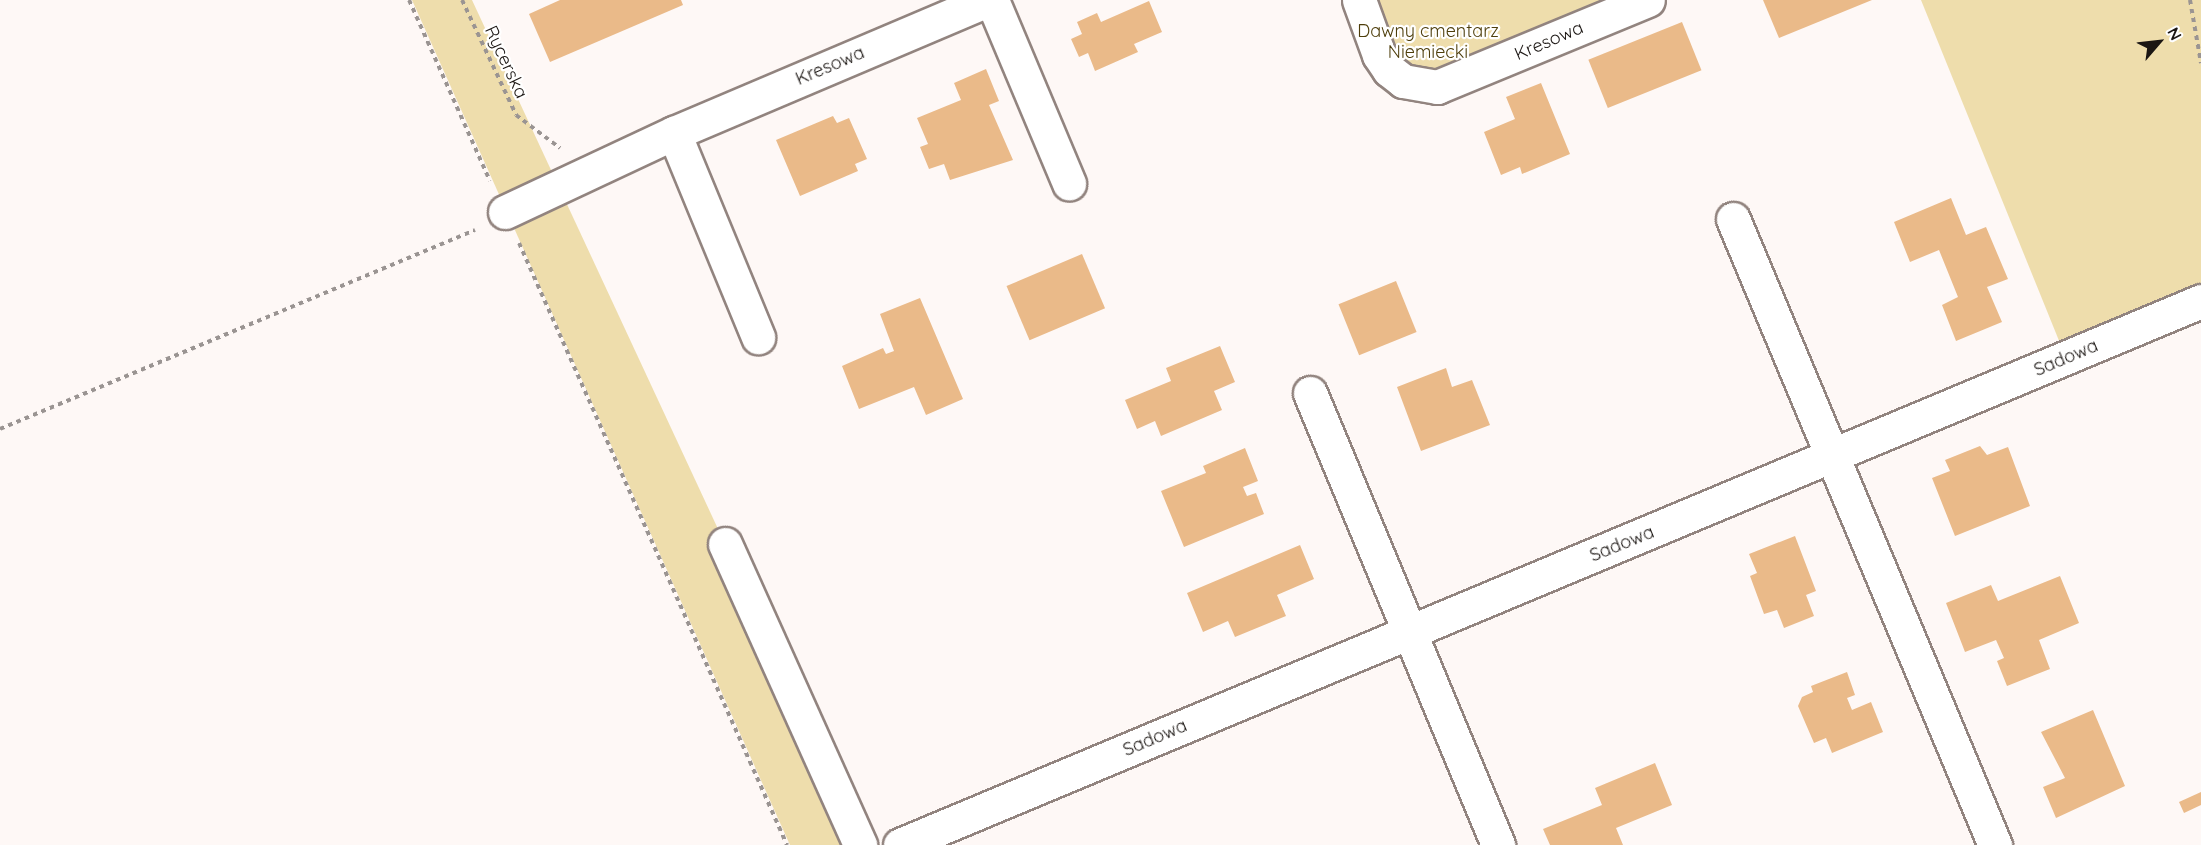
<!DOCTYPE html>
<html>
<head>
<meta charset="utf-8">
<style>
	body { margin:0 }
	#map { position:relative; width:2201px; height:845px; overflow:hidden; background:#fef8f6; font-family:Quicksand,sans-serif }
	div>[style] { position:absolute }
	.green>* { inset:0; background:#eeddac }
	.building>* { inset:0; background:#eaba89; transform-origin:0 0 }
	.path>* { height:4px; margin-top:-2px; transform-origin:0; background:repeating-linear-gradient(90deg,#9a9492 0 4.5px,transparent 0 9px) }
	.roads { filter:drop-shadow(2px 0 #92847f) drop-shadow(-2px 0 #92847f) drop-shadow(0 2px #92847f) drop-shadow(0 -2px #92847f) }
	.minor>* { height:33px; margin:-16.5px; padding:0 16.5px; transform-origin:16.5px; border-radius:16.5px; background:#fff }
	span { translate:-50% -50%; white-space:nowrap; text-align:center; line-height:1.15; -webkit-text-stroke:4.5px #fff; paint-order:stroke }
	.park-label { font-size:18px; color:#4e3e0b }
	.street-label { font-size:18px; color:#1b1613 }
	.north { position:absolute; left:2129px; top:12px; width:60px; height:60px; -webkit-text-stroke:4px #fff; paint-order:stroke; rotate:62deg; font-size:16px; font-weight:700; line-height:24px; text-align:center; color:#1b1613 }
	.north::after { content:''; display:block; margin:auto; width:21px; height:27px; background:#1b1613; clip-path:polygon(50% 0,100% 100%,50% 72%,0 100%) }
</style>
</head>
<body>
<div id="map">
	<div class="green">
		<i style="clip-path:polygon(412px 0,472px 0,725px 544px,860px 845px,790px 845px)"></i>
		<i style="clip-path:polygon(1359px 0,1648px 0,1420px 86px)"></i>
		<i style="clip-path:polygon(1921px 0,2201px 0,2201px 301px,2066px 358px)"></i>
	</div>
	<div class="building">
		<i style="clip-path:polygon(560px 0,681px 0,683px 5px,550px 62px,529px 14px)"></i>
		<i style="clip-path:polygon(1763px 0,1872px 0,1779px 38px)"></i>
		<i style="clip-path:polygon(1149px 1px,1162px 32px,1134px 44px,1138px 52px,1095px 71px,1088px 53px,1079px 57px,1071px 39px,1082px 34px,1077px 22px,1097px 13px,1101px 22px)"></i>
		<i style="left:1682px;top:22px;width:52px;height:101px;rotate:68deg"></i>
		<i style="clip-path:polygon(986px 69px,999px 101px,989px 105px,1013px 160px,950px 180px,944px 164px,929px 169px,920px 147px,928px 144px,917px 118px,961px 100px,954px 83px)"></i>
		<i style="clip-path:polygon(1541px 83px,1570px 154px,1522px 174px,1520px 167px,1501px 175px,1484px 132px,1515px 119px,1506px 97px)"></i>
		<i style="clip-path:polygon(833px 116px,837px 123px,849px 118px,867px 159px,855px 164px,858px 171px,800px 196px,776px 140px)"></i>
		<i style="clip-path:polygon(1951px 198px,1966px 235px,1986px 227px,2008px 279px,1987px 287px,2002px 322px,1956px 341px,1942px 305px,1958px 297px,1939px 250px,1910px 262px,1894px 222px)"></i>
		<i style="left:1082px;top:254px;width:59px;height:82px;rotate:67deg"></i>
		<i style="left:1396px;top:281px;width:55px;height:62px;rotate:68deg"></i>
		<i style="clip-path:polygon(920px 298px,963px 399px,926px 415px,914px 387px,859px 409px,842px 366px,883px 348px,886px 354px,894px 351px,880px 314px)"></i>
		<i style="clip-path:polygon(1220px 346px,1235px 382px,1214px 391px,1222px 410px,1161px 436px,1155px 421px,1137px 429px,1125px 400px,1171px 381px,1166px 368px)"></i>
		<i style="clip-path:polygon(1446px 368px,1452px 387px,1472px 380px,1490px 425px,1421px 451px,1397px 387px)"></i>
		<i style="clip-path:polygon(1980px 446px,1987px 455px,2008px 447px,2030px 506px,1955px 536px,1932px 478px,1950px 471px,1945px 460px)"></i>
		<i style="clip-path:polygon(1245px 448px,1258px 481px,1243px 487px,1247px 496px,1256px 493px,1264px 514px,1184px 547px,1161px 491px,1206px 473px,1203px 466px)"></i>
		<i style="clip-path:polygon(1795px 536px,1816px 591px,1806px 595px,1814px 616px,1784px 628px,1777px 610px,1764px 614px,1750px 576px,1757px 573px,1749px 554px)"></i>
		<i style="clip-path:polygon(1300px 545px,1314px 579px,1277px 595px,1286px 616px,1235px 637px,1228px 621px,1203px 632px,1187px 593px)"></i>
		<i style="clip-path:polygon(2060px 576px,2079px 623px,2039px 640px,2050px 669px,2007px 686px,1997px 661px,2004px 658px,1996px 640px,1965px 652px,1946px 603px,1991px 585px,1998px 601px)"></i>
		<i style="clip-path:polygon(1847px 672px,1855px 695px,1847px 698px,1852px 710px,1871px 702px,1883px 732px,1832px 753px,1826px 738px,1814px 743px,1798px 706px,1802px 697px,1813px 692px,1811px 686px)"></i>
		<i style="clip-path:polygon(2093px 710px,2125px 786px,2056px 818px,2043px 787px,2065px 778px,2041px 732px)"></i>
		<i style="clip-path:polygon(1655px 763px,1672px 805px,1616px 828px,1623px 845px,1550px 845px,1543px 829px,1602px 805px,1595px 788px)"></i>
		<i style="clip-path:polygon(2201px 792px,2201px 805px,2184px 813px,2179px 802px)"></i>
	</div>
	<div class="path">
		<i style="left:409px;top:0;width:198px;rotate:65.9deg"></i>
		<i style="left:462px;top:0;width:127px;rotate:64.8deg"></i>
		<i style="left:516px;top:115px;width:55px;rotate:36.9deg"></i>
		<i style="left:2190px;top:0;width:64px;rotate:80.1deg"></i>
		<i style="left:519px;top:243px;width:659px;rotate:66deg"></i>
		<i style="left:0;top:429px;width:515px;rotate:-22.73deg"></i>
	</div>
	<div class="roads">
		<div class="minor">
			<i style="left:992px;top:0;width:199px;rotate:67.2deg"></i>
			<i style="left:1359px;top:0;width:59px;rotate:70deg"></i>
			<i style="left:1379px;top:55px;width:18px;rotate:56deg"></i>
			<i style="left:1389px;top:70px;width:18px;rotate:38deg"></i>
			<i style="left:1403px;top:81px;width:35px;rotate:10deg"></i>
			<i style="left:1437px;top:87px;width:228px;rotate:-22.4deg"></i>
			<i style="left:674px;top:133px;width:221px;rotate:67.6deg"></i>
			<i style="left:505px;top:212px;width:187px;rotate:-25.1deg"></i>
			<i style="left:674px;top:133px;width:340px;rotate:-23deg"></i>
			<i style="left:1733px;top:219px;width:679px;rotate:67.29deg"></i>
			<i style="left:1310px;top:393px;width:490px;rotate:67.4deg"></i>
			<i style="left:725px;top:544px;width:330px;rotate:65.8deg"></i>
			<i style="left:900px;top:845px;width:1410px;rotate:-22.69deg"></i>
		</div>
	</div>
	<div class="park-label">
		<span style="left:1428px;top:42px">Dawny cmentarz<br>Niemiecki</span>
	</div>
	<div class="street-label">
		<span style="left:1549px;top:41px;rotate:-23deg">Kresowa</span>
		<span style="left:506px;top:62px;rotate:65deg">Rycerska</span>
		<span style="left:830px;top:66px;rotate:-23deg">Kresowa</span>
		<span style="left:2066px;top:358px;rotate:-23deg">Sadowa</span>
		<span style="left:1622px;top:544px;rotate:-22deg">Sadowa</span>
		<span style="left:1155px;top:738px;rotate:-23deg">Sadowa</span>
	</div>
	<div class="north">N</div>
</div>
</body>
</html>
